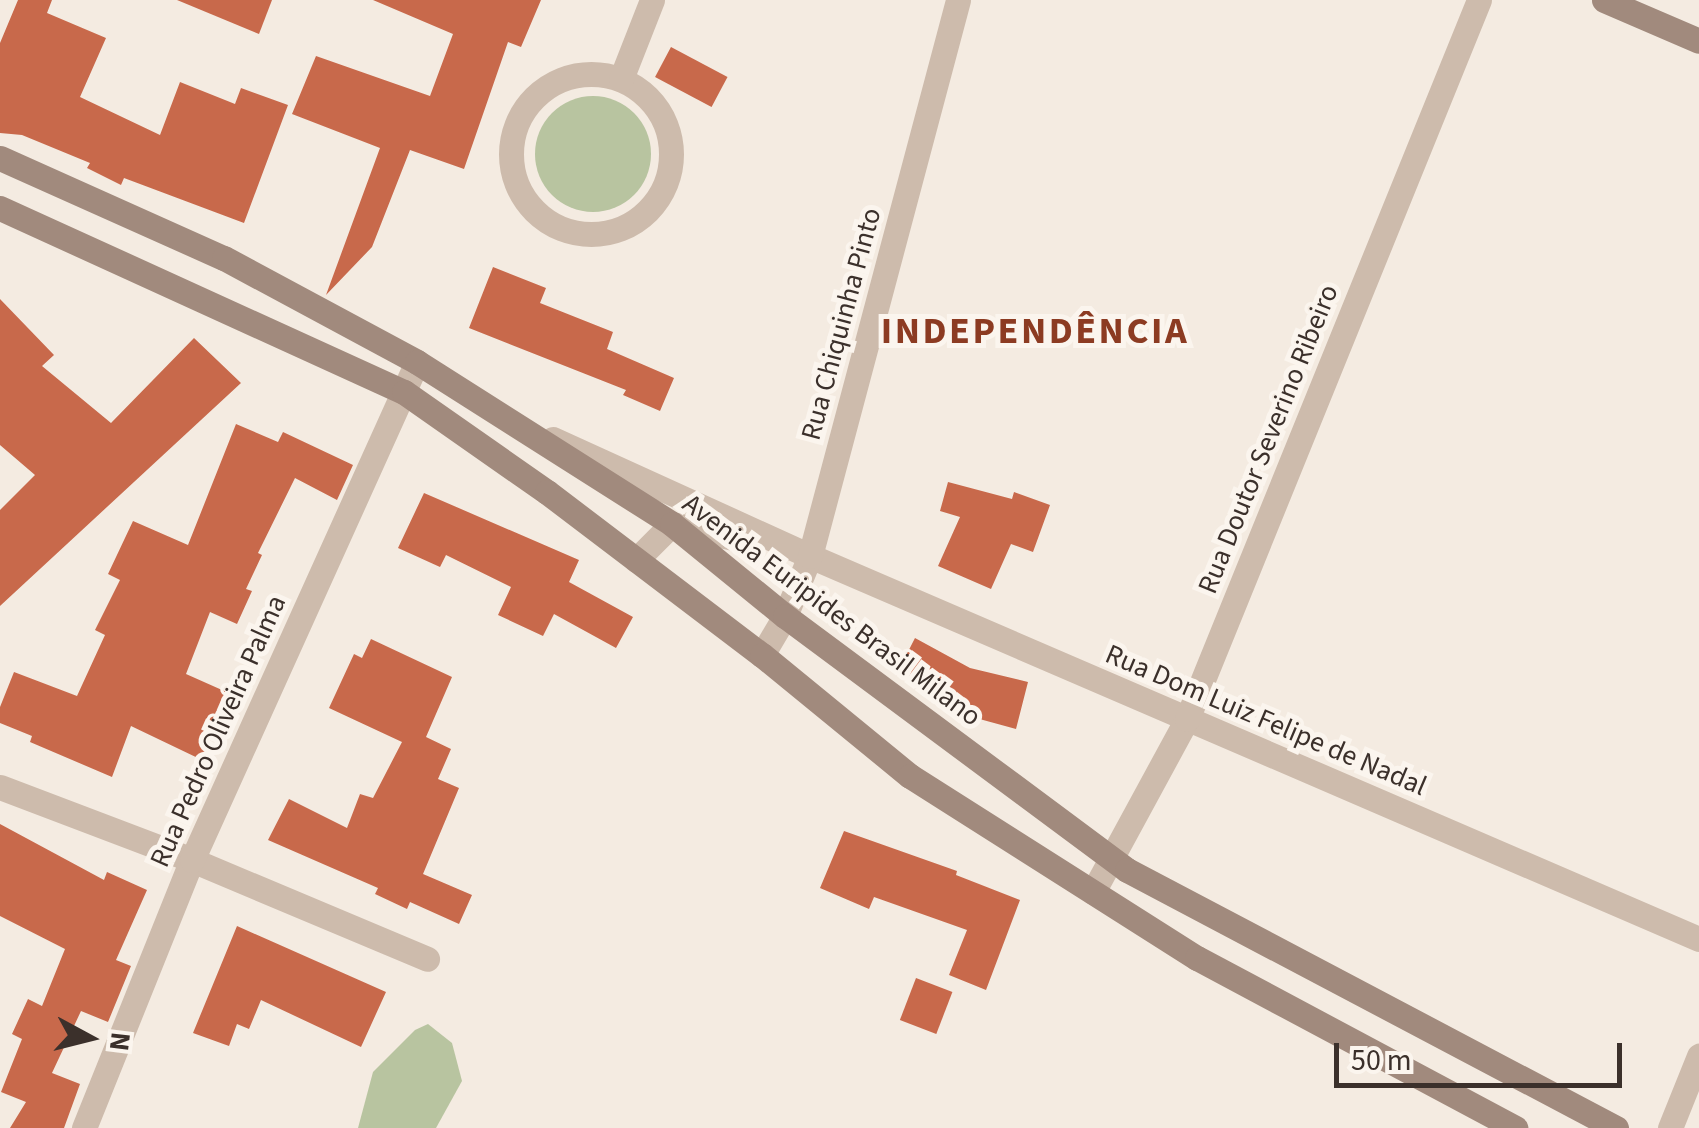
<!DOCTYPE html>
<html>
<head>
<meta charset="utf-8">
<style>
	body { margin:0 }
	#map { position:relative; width:1699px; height:1128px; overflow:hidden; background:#f4ebe1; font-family:"Source Sans 3",sans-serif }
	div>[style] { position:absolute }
	.green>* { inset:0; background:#b8c4a0 }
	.round { border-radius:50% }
	.building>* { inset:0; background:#c8694b; transform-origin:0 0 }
	.street>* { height:25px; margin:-12.5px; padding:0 12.5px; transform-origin:12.5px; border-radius:12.5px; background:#cdbbac }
	.street>.ring { margin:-12.5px; padding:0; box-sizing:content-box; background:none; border:25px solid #cdbbac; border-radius:50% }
	.secondary>* { height:25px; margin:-12.5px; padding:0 12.5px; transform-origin:12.5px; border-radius:12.5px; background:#a18a7d }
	span { translate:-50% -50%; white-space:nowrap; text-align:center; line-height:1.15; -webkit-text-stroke:10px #fbf5ee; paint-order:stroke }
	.street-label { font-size:28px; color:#3b302b }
	.district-label { font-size:38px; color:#8c3b22; font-weight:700; letter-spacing:2.5px }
	.north { position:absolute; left:40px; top:988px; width:100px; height:100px; -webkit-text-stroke:8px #fbf5ee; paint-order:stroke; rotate:97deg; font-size:28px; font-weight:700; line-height:40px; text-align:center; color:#3b302b }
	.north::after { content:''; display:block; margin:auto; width:35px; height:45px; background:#3b302b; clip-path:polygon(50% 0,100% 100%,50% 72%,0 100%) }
	.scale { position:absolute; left:1334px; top:1043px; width:288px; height:45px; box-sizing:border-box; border:5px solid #3b302b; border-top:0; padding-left:12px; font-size:30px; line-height:35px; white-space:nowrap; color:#3b302b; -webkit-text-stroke:8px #fbf5ee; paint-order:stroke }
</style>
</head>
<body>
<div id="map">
	<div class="green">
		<i class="round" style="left:535px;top:96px;width:116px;height:116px"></i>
		<i style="clip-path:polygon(428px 1024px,452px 1043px,462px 1081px,436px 1128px,358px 1128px,373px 1072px,415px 1030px)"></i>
	</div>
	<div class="building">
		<i style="clip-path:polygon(18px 0,52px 0,47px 13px,106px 38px,80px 97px,160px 135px,180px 82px,235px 104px,241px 88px,288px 105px,244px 223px,124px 178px,121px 185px,87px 168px,90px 163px,22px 135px,0 133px,0 43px)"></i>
		<i style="clip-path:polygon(177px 0,272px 0,259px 34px)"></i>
		<i style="clip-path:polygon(373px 0,541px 0,521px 47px,508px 42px,464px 169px,410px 150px,372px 247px,326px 295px,380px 148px,292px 114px,316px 56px,430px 96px,453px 34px)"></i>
		<i style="left:671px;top:47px;width:64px;height:34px;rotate:28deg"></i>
		<i style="clip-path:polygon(493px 267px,546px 288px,540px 303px,613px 332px,607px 349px,674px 378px,660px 411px,623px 395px,626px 390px,469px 328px)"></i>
		<i style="clip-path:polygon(0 299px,54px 355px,42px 366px,111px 423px,194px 338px,241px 383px,0 606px,0 510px,35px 475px,0 445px)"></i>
		<i style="clip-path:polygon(236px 424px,278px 442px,283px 432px,353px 465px,337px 500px,295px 478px,258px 553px,262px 555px,246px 589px,252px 591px,237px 624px,210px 612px,186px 674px,231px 694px,202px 760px,131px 726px,112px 777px,30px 742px,32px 736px,0 723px,0 707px,14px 672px,77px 696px,105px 635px,95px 630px,120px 580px,108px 574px,133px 521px,188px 545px)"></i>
		<i style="clip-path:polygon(948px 482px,1012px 499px,1014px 492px,1050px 505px,1033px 552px,1011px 544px,991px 589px,938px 566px,960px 517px,940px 511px)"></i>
		<i style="clip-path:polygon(424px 493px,579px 560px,569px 582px,633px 617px,616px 648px,554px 614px,543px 636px,498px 615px,511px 587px,446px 555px,440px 567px,398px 548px)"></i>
		<i style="clip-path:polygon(915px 638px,970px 668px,1028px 682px,1016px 729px,943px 709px,947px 702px,896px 675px)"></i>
		<i style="clip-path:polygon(371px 639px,452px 677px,426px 737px,451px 749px,438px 779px,459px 788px,423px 874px,472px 895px,459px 924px,410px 902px,407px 909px,375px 894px,378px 888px,268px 840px,289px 799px,347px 828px,360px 794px,373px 798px,402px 742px,329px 708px,354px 654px,362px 658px)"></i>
		<i style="clip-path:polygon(0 824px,104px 880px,107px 872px,147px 890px,116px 960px,131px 966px,108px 1022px,81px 1011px,52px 1073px,80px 1084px,64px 1128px,10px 1128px,26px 1102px,1px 1092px,22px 1039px,12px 1034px,28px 999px,42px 1006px,65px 949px,0 916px)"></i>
		<i style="clip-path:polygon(844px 831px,957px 871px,956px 875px,1020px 900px,986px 990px,949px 975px,967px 930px,874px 897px,869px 909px,820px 888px)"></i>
		<i style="clip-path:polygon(237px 926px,386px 992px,361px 1047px,261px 1000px,249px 1029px,237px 1024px,229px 1046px,193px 1033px)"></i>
		<i style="left:916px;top:978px;width:39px;height:45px;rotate:21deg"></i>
	</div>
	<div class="street">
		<i class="ring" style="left:511px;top:74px;width:135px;height:135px"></i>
		<i style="left:621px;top:79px;width:85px;rotate:-68.6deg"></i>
		<i style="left:553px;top:439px;width:282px;rotate:24.5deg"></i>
		<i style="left:810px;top:556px;width:968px;rotate:23.31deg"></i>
		<i style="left:636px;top:560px;width:51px;rotate:-45deg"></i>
		<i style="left:672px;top:524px;width:81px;rotate:12.8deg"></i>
		<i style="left:762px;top:655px;width:45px;rotate:-59.5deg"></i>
		<i style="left:785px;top:616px;width:65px;rotate:-67.4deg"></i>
		<i style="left:810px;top:556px;width:575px;rotate:-75.09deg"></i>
		<i style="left:0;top:787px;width:205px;rotate:20.8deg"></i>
		<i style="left:192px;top:860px;width:255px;rotate:22.8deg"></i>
		<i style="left:1093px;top:892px;width:197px;rotate:-61.5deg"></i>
		<i style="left:1187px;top:719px;width:776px;rotate:-67.9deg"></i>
		<i style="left:84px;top:1128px;width:289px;rotate:-68.1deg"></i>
		<i style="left:192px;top:860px;width:546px;rotate:-65.69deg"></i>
		<i style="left:1670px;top:1128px;width:78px;rotate:-68.1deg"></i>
	</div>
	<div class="secondary">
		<i style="left:1604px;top:0;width:103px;rotate:23.3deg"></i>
		<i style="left:0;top:158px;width:245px;rotate:24.1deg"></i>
		<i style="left:224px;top:258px;width:219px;rotate:28.3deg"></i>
		<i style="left:417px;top:362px;width:302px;rotate:32.4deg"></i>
		<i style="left:672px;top:524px;width:146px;rotate:39.2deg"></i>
		<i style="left:785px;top:616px;width:426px;rotate:36.6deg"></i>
		<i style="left:1127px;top:870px;width:553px;rotate:27.82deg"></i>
		<i style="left:0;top:208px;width:444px;rotate:24.5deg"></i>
		<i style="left:404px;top:392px;width:174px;rotate:35deg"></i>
		<i style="left:547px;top:492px;width:270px;rotate:37.2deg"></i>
		<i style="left:762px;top:655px;width:191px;rotate:39.3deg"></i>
		<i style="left:910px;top:776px;width:340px;rotate:32.4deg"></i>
		<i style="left:1197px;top:958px;width:361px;rotate:28.1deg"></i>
	</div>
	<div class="street-label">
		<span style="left:841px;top:324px;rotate:-75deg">Rua Chiquinha Pinto</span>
		<span style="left:1268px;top:439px;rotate:-68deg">Rua Doutor Severino Ribeiro</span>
		<span style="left:832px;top:610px;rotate:37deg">Avenida Euripides Brasil Milano</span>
		<span style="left:1266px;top:720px;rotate:23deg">Rua Dom Luiz Felipe de Nadal</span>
		<span style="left:218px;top:731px;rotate:-66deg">Rua Pedro Oliveira Palma</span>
	</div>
	<div class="district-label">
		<span style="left:1035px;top:332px">INDEPENDÊNCIA</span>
	</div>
	<div class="north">N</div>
	<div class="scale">50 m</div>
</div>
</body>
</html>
